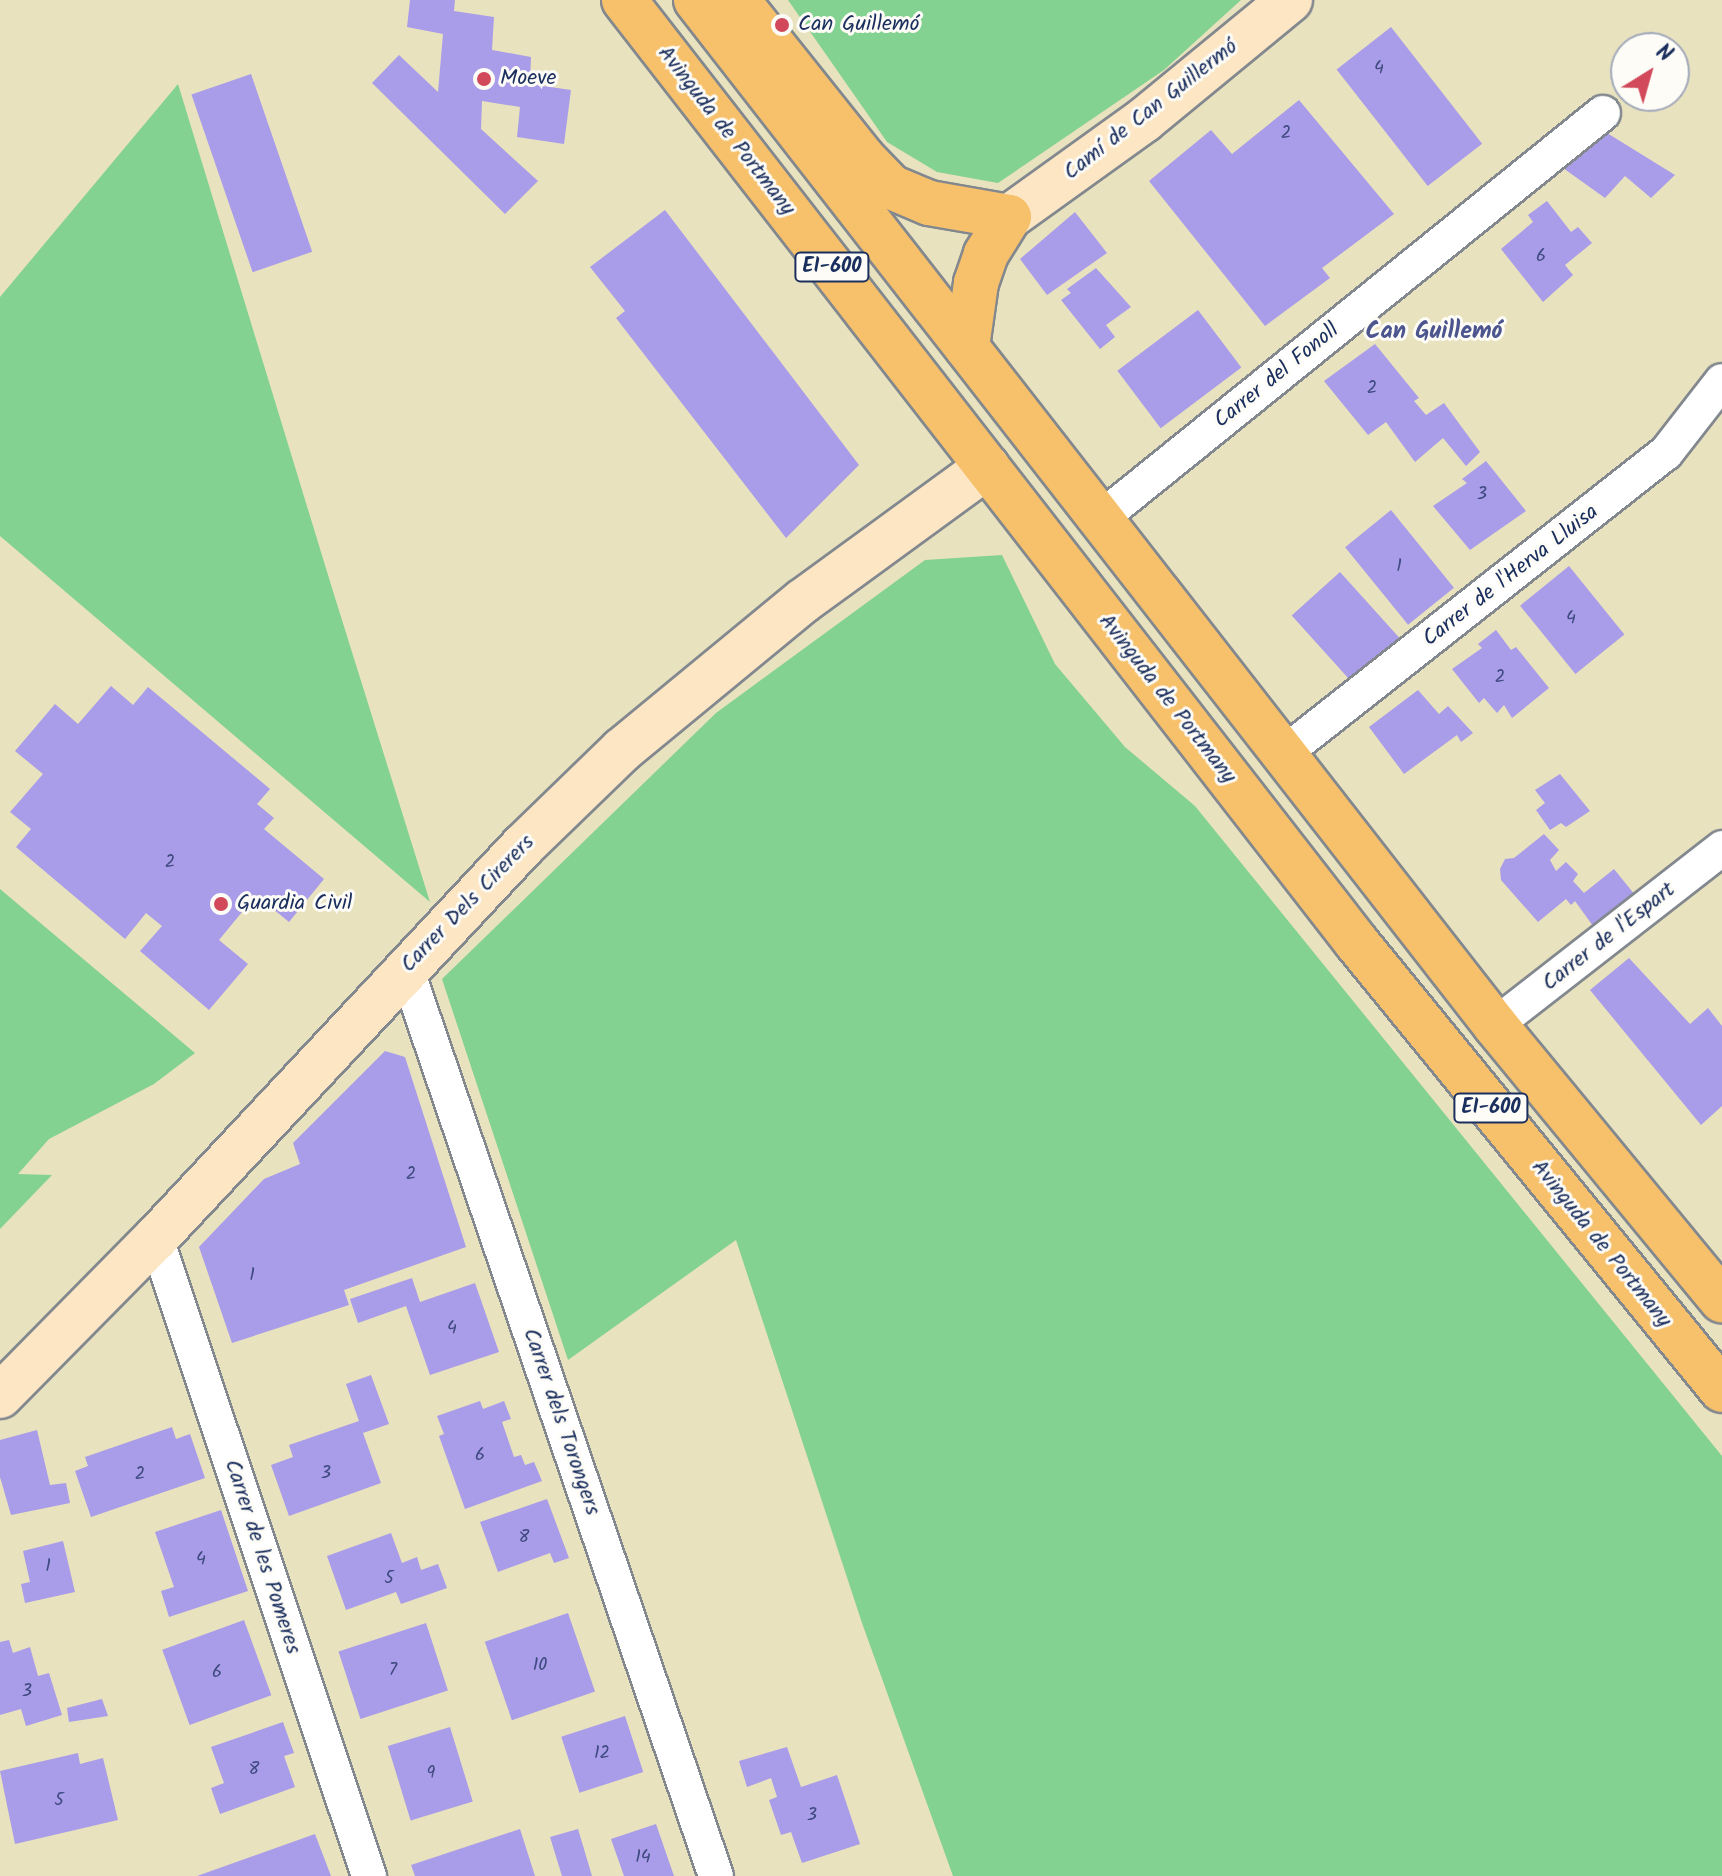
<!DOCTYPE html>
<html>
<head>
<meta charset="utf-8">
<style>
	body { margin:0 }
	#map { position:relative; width:1722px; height:1876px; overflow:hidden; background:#e9e2bf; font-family:Kalam,sans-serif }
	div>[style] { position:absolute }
	.green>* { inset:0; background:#84d291 }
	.building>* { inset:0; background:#a99ce8; transform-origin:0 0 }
	.roads { filter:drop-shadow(2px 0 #82888e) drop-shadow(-2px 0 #82888e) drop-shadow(0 2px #82888e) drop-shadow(0 -2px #82888e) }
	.street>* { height:34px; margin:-17px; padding:0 17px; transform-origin:17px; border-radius:17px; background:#fff }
	.secondary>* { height:44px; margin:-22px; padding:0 22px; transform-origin:22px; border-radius:22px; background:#fce6c4 }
	.primary>* { height:44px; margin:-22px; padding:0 22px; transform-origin:22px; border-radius:22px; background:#f7c06b }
	.dots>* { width:22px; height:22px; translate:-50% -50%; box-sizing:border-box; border:4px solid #fdfcf7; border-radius:50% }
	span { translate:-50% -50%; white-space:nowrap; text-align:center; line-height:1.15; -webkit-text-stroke:6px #fdfcf7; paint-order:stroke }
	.number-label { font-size:18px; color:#3e4a80 }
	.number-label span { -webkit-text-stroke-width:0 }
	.shield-label span { padding:2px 6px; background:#fdfcf7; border:2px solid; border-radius:6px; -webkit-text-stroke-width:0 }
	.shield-label { font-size:20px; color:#1b2f5e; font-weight:700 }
	.poi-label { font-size:22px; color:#1b2f5e }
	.left { translate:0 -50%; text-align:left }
	.street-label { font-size:22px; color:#1b2f5e }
	.neighbourhood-label { font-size:24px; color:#4d558e; font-weight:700 }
	.north { position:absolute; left:1610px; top:32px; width:80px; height:80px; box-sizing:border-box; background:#fdfcf7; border:2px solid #a3aaba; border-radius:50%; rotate:37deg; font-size:22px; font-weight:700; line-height:32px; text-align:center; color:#1b2f5e }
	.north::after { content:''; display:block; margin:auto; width:28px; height:36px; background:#d1495b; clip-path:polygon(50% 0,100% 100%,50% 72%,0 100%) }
</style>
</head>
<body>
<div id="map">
	<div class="green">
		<i style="clip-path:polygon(788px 0,1241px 0,1164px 70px,998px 183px,937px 172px,887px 142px)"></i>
		<i style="clip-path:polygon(178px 84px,332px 588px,430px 902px,0 536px,0 297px)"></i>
		<i style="clip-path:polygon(1002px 555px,1055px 664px,1125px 747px,1195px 806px,1722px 1456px,1722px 1876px,953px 1876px,862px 1623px,736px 1240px,568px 1360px,442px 979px,716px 713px,925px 560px)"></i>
		<i style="clip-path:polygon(0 889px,195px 1053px,154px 1084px,49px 1139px,18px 1174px,52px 1175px,0 1229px)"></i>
	</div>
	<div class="building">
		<i style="clip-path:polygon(410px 0,455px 0,454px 11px,494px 17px,492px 50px,531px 57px,530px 84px,571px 90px,564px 144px,517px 137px,520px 107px,482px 101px,481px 129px,538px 181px,505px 214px,372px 83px,399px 55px,438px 92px,443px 34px,407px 27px)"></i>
		<i style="left:1391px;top:27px;width:148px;height:69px;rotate:52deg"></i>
		<i style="left:251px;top:74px;width:188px;height:63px;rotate:71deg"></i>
		<i style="clip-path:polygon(1299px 100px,1394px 214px,1322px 268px,1330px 278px,1265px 326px,1149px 181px,1211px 130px,1232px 154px)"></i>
		<i style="clip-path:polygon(1607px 133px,1675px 175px,1651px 198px,1625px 176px,1605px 198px,1563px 168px)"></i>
		<i style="clip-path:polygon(1547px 201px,1571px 232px,1578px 227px,1592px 243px,1565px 265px,1573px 275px,1543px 302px,1501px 249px,1533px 222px,1528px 215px)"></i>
		<i style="clip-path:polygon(665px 210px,859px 465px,786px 538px,616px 318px,625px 311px,590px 267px)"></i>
		<i style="clip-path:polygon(1075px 212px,1107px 253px,1047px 295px,1020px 259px)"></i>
		<i style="clip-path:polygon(1096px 268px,1131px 307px,1106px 325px,1115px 337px,1100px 349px,1061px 300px,1071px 293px,1067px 289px)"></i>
		<i style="left:1198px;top:310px;width:72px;height:101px;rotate:53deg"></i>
		<i style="clip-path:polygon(1375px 344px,1419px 398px,1414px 401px,1426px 415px,1444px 403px,1480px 452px,1466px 466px,1443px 438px,1415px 462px,1386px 422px,1368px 435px,1324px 381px)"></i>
		<i style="clip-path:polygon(1486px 461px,1526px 511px,1470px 550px,1433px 506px,1467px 483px,1462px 479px)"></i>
		<i style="left:1391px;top:510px;width:100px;height:59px;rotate:51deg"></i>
		<i style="left:1569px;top:566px;width:88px;height:63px;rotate:51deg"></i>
		<i style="left:1340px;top:572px;width:94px;height:65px;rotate:48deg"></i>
		<i style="clip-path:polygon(1496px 630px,1511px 650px,1516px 647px,1549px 688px,1512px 718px,1504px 705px,1497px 713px,1484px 698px,1479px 703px,1452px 669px,1482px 648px,1478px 644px)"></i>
		<i style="clip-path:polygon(111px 686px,133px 705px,148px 687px,270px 789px,257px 804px,274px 818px,264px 829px,324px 879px,289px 922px,256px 895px,219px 940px,248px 964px,209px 1010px,140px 951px,162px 926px,146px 913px,125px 939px,16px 847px,31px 829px,10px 812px,43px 774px,15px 751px,55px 704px,78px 724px)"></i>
		<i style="clip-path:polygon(1418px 690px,1439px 714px,1448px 706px,1473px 733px,1461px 742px,1457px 735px,1404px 774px,1369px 727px)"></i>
		<i style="clip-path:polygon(1560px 774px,1590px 811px,1566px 827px,1561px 823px,1550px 830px,1536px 810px,1545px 803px,1535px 790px)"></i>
		<i style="clip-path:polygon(1544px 834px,1559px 850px,1550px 860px,1556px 871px,1566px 862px,1578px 874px,1573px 881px,1584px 893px,1614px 869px,1635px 895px,1593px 926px,1575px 901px,1571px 905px,1566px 899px,1538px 922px,1501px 880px,1500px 869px,1505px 859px,1514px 858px)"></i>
		<i style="clip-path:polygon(1629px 958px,1690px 1024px,1708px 1008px,1722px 1026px,1722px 1106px,1701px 1125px,1590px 990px)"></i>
		<i style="clip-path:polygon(385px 1051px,405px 1057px,466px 1247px,344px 1290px,349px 1305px,232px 1343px,199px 1247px,264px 1179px,300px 1164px,293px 1143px)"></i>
		<i style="clip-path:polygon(412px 1278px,420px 1302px,475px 1283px,499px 1352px,430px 1375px,406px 1306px,358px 1323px,350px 1299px)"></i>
		<i style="clip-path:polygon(371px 1375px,389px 1424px,363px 1433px,381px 1483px,289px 1516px,271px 1465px,293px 1457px,289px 1445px,359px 1421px,346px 1384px)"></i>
		<i style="clip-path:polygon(480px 1401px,483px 1409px,504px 1401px,511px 1419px,502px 1422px,514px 1457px,521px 1455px,525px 1465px,534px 1462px,542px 1481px,465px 1509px,439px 1436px,444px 1434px,437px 1416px)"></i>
		<i style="clip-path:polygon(172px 1427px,176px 1439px,190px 1434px,205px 1478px,91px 1517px,75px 1471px,88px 1466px,85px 1457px)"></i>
		<i style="clip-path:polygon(37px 1430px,50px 1485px,66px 1483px,70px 1503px,11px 1515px,0 1477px,0 1440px)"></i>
		<i style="clip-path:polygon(547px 1499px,569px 1558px,554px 1563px,550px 1553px,498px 1572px,480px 1522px)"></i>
		<i style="clip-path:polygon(221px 1510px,248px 1591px,169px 1617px,161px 1591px,174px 1587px,155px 1532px)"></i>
		<i style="clip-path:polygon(391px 1533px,402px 1563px,417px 1557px,421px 1570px,438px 1564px,447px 1588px,401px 1604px,396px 1592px,346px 1610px,327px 1556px)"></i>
		<i style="clip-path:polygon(63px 1541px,75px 1592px,25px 1603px,21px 1584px,30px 1582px,23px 1551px)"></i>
		<i style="left:568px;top:1613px;width:83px;height:88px;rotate:71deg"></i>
		<i style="left:244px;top:1620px;width:80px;height:87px;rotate:70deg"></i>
		<i style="left:426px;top:1623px;width:71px;height:92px;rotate:72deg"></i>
		<i style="clip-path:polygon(9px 1640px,13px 1653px,30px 1647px,38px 1676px,49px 1673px,62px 1715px,26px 1726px,21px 1709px,0 1715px,0 1642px)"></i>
		<i style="clip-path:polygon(102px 1699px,108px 1716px,69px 1722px,67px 1708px)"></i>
		<i style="left:625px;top:1716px;width:59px;height:67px;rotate:72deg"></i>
		<i style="clip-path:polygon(283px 1722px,294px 1753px,284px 1756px,295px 1787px,220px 1814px,211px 1788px,224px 1783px,211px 1747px)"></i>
		<i style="left:450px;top:1727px;width:78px;height:65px;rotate:73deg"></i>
		<i style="clip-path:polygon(787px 1747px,801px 1787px,837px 1775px,860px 1844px,802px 1863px,791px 1832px,781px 1835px,769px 1800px,777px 1797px,771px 1778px,747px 1787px,739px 1761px)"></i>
		<i style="clip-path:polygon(78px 1753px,80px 1764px,103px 1758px,118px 1820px,15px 1844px,0 1771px)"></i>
		<i style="clip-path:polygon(656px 1824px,674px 1876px,624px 1876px,611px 1839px)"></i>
		<i style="clip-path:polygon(520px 1829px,535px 1876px,415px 1876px,411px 1865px)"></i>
		<i style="clip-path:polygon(578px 1829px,592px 1876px,562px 1876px,550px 1837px)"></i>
		<i style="clip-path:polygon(315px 1834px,331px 1876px,197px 1876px)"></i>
	</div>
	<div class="roads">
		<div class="street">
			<i style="left:1101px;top:518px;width:645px;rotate:-38.9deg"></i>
			<i style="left:1283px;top:754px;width:487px;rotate:-38.2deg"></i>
			<i style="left:1666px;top:453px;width:91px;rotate:-52.1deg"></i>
			<i style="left:406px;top:968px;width:959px;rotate:71.15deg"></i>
			<i style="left:1495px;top:1025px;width:288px;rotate:-37.9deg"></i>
			<i style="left:156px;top:1238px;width:673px;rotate:71.54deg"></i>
		</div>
		<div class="secondary">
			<i style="left:1009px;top:217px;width:166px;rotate:-35.7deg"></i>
			<i style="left:1144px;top:120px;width:189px;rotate:-39.4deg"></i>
			<i style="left:0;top:1396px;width:222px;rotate:-45.4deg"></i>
			<i style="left:156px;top:1238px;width:537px;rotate:-46.89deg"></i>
			<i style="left:523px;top:846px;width:138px;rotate:-44.1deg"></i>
			<i style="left:622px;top:750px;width:234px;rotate:-39.5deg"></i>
			<i style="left:803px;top:601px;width:228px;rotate:-36.1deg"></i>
		</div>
		<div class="primary">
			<i style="left:624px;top:0;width:1194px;rotate:52.14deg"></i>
			<i style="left:1357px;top:943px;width:577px;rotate:50.77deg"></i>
			<i style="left:696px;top:0;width:1300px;rotate:52.06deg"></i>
			<i style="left:1495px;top:1025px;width:357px;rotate:50.5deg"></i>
			<i style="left:737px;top:0;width:202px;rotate:51.4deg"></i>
			<i style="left:863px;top:158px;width:40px;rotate:46deg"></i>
			<i style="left:891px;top:187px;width:41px;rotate:22.8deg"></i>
			<i style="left:929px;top:203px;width:81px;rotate:9.9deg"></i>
			<i style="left:1009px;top:217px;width:44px;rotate:121.9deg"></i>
			<i style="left:986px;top:254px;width:31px;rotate:109deg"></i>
			<i style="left:976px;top:283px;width:65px;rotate:98deg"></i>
		</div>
	</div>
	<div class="dots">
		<i style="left:782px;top:25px;background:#d1495b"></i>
		<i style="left:484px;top:79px;background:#d1495b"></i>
		<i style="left:221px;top:904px;background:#d1495b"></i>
	</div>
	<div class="number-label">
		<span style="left:1379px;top:69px">4</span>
		<span style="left:1286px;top:134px">2</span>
		<span style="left:1541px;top:257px">6</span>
		<span style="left:1372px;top:389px">2</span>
		<span style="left:1482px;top:495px">3</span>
		<span style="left:1399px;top:567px">1</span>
		<span style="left:1571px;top:619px">4</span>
		<span style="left:1500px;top:678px">2</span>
		<span style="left:170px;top:863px">2</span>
		<span style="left:411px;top:1175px">2</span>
		<span style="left:252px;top:1276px">1</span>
		<span style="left:452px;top:1329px">4</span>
		<span style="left:480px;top:1456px">6</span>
		<span style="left:326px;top:1474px">3</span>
		<span style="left:140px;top:1475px">2</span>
		<span style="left:524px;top:1538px">8</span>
		<span style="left:201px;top:1560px">4</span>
		<span style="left:48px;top:1567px">1</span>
		<span style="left:389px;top:1579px">5</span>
		<span style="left:540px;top:1666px">10</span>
		<span style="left:393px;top:1671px">7</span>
		<span style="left:217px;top:1673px">6</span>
		<span style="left:27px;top:1692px">3</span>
		<span style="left:602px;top:1754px">12</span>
		<span style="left:254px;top:1770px">8</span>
		<span style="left:431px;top:1774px">9</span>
		<span style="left:59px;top:1801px">5</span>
		<span style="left:812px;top:1816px">3</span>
		<span style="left:643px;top:1858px">14</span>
	</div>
	<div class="shield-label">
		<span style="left:832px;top:267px">EI-600</span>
		<span style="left:1491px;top:1108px">EI-600</span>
	</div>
	<div class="poi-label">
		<span class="left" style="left:798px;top:25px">Can Guillemó</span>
		<span class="left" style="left:500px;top:79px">Moeve</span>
		<span class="left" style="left:237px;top:904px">Guardia Civil</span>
	</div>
	<div class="street-label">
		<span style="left:1151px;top:110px;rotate:-38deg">Camí de Can Guillermó</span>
		<span style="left:726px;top:131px;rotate:52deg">Avinguda de Portmany</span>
		<span style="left:1277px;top:376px;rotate:-39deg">Carrer del Fonoll</span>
		<span style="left:1511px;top:576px;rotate:-38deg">Carrer de l'Herva Lluisa</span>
		<span style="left:1167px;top:699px;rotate:52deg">Avinguda de Portmany</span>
		<span style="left:468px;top:904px;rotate:-46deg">Carrer Dels Cirerers</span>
		<span style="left:1609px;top:937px;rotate:-38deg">Carrer de l'Espart</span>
		<span style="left:1601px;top:1244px;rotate:51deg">Avinguda de Portmany</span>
		<span style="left:561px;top:1422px;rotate:71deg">Carrer dels Torongers</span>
		<span style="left:262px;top:1557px;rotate:72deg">Carrer de les Pomeres</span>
	</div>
	<div class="neighbourhood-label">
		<span style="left:1434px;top:332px">Can Guillemó</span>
	</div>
	<div class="north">N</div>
</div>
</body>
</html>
